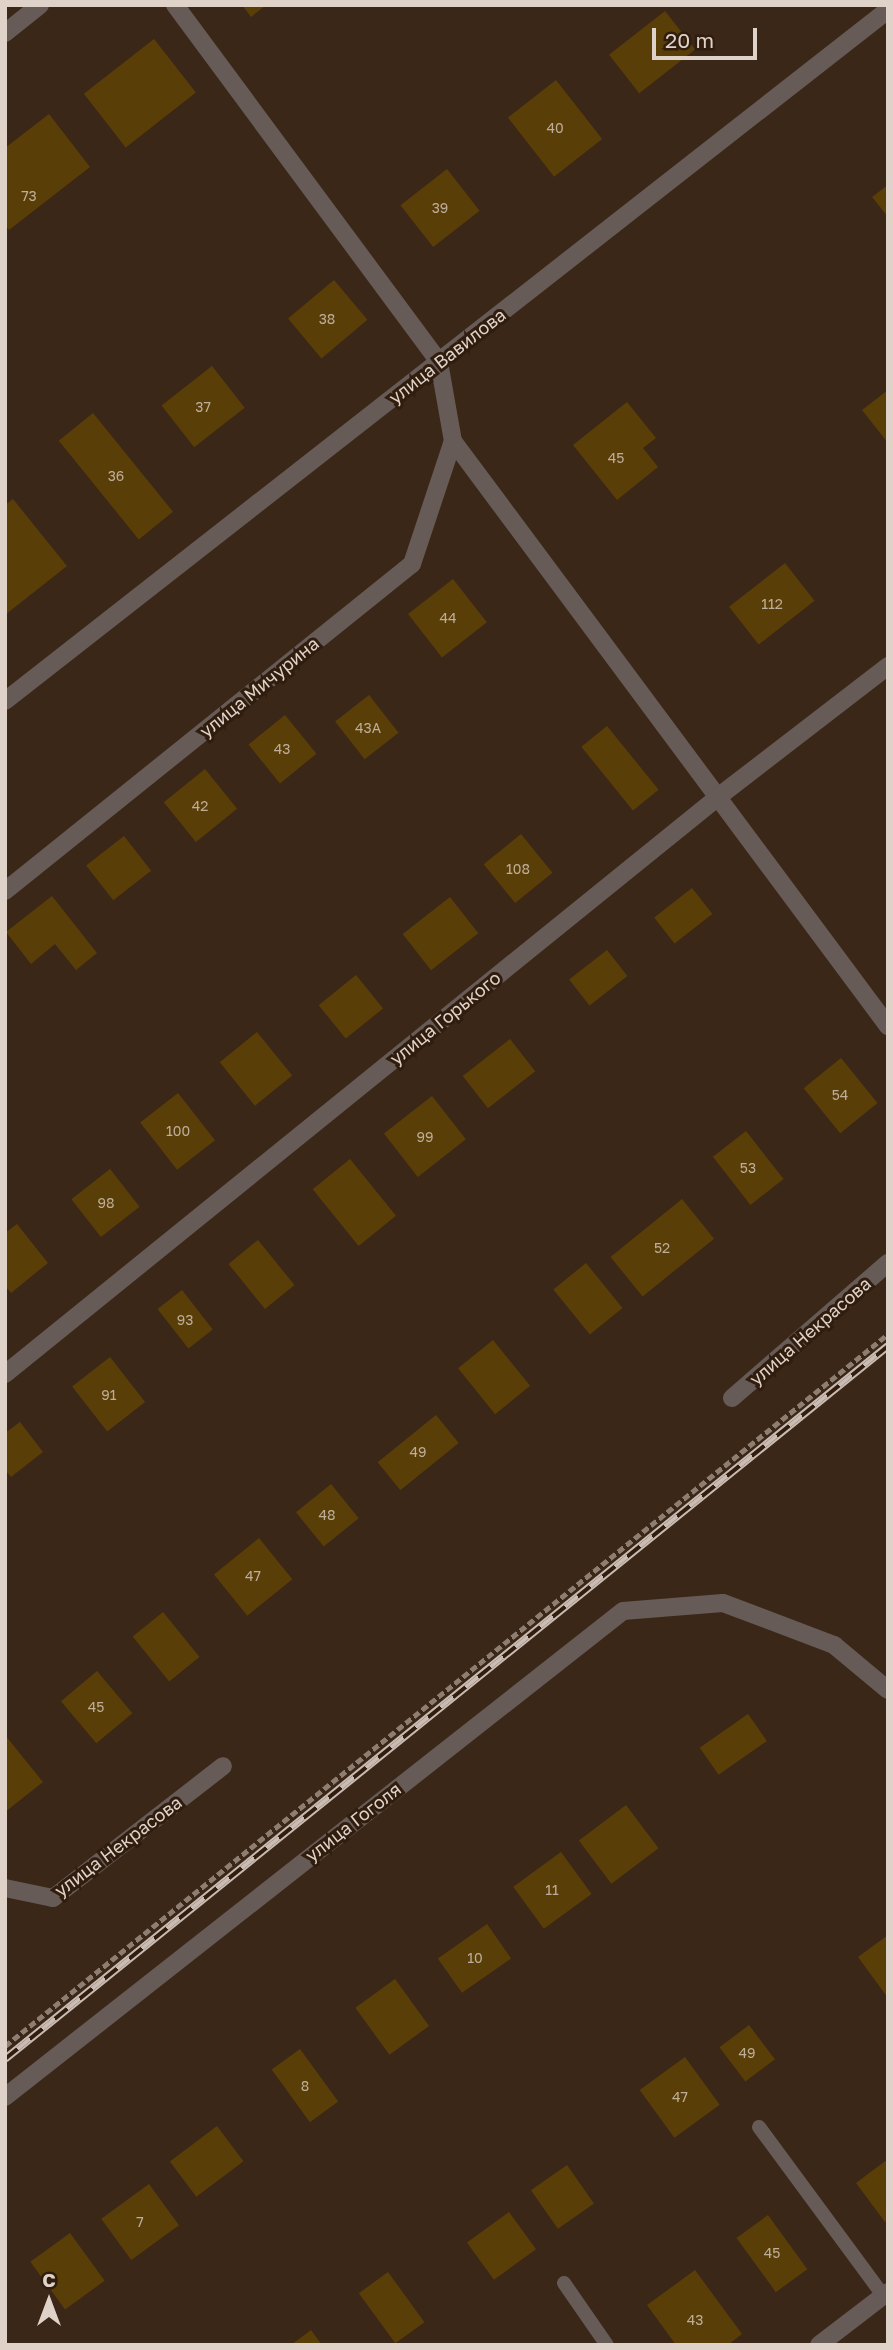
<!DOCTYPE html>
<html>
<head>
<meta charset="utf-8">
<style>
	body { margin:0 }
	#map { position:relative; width:893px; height:2350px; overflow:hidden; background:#3a2718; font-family:"Golos Text",sans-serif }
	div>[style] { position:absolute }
	.building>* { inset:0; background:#5a3e08; transform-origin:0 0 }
	.path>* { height:4.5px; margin-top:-2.25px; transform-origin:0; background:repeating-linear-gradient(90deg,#8e7e72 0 7px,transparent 0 10.5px) }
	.lane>* { height:14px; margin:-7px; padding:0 7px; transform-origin:7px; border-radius:7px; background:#675b57 }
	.street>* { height:18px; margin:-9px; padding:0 9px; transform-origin:9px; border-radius:9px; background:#675b57 }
	.rail>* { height:8px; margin-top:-4px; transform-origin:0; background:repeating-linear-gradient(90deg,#301d0e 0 16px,#cabcb3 0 32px); box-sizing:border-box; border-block:2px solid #cabcb3 }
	span { translate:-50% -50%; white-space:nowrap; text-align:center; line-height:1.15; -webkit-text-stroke:6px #301d0e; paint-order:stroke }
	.number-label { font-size:14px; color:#bead99 }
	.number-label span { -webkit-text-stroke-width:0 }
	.street-label { font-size:18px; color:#dfd2c9 }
	.frame { position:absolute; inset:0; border:7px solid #dfd2c9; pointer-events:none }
	.north { position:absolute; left:14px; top:2266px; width:70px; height:70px; -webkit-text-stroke:5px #301d0e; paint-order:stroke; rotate:0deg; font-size:19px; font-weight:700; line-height:28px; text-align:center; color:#dfd2c9 }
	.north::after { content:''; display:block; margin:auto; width:24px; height:32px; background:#dfd2c9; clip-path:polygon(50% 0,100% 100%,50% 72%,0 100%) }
	.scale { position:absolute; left:652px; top:28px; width:105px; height:32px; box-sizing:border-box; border:4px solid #dfd2c9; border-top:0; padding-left:9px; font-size:21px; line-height:24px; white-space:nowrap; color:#dfd2c9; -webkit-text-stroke:5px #301d0e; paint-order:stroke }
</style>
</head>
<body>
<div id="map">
	<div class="building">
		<i style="clip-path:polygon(242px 5px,266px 5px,251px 17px)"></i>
		<i style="left:665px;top:11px;width:49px;height:71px;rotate:52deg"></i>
		<i style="left:154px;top:39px;width:68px;height:89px;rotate:52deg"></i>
		<i style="left:556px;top:80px;width:75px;height:61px;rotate:52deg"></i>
		<i style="clip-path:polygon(49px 114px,90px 167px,9px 230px,5px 225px,5px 148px)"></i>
		<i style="left:447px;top:169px;width:53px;height:59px;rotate:52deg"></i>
		<i style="clip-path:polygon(888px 185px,888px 217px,872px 197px)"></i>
		<i style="left:334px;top:280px;width:52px;height:60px;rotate:50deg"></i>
		<i style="left:212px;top:366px;width:53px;height:64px;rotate:52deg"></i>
		<i style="clip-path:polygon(888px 390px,888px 443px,862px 410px)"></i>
		<i style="clip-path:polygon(627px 402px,656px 438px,643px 448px,658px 467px,617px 500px,573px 445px)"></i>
		<i style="left:93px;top:413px;width:127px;height:44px;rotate:51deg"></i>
		<i style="clip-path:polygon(13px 499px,67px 566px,5px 615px,5px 505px)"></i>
		<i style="left:785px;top:563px;width:48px;height:71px;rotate:52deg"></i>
		<i style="left:453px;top:579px;width:55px;height:57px;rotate:52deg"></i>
		<i style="left:369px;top:695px;width:48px;height:43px;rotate:52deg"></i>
		<i style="left:285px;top:715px;width:50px;height:47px;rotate:51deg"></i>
		<i style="left:607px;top:726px;width:82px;height:33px;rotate:51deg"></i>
		<i style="left:205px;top:769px;width:51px;height:53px;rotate:51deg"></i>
		<i style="left:521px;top:834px;width:50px;height:48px;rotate:51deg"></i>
		<i style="left:124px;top:836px;width:44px;height:48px;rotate:52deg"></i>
		<i style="left:692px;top:888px;width:33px;height:48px;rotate:52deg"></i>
		<i style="clip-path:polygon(52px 896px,97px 953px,76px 970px,55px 944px,31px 964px,6px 932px)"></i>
		<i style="left:450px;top:897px;width:46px;height:60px;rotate:52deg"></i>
		<i style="left:607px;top:950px;width:33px;height:48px;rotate:52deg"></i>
		<i style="left:356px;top:975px;width:43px;height:48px;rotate:51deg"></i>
		<i style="left:257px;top:1032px;width:56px;height:48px;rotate:51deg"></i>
		<i style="left:510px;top:1039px;width:41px;height:60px;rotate:52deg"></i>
		<i style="left:841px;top:1058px;width:58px;height:48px;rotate:51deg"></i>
		<i style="left:178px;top:1093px;width:60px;height:48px;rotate:52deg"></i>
		<i style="left:432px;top:1096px;width:55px;height:61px;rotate:52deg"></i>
		<i style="left:746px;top:1131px;width:61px;height:42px;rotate:52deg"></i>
		<i style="left:350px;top:1159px;width:73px;height:48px;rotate:51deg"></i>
		<i style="left:110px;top:1169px;width:48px;height:49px;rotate:52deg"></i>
		<i style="left:682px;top:1199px;width:51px;height:92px;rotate:51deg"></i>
		<i style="clip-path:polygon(17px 1224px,48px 1263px,11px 1293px,5px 1286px,5px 1233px)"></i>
		<i style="left:258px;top:1240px;width:58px;height:38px;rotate:51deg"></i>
		<i style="left:586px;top:1263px;width:58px;height:42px;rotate:51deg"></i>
		<i style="left:182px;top:1290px;width:50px;height:31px;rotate:52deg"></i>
		<i style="left:493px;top:1340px;width:59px;height:45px;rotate:51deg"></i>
		<i style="left:110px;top:1357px;width:57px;height:48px;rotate:52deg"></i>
		<i style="left:436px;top:1415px;width:36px;height:75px;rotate:51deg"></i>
		<i style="clip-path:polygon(20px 1422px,43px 1452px,11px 1477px,5px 1470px,5px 1433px)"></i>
		<i style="left:331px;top:1484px;width:44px;height:45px;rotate:51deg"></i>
		<i style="left:259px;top:1538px;width:53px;height:58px;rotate:51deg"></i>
		<i style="left:163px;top:1612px;width:58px;height:39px;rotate:51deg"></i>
		<i style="left:97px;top:1671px;width:55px;height:47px;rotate:50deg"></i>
		<i style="left:748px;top:1714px;width:33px;height:59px;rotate:55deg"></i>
		<i style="clip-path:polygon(5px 1735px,43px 1782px,5px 1812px)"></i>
		<i style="left:626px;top:1805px;width:54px;height:59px;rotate:53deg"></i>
		<i style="left:561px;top:1852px;width:52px;height:59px;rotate:54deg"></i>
		<i style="left:487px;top:1924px;width:42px;height:60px;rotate:55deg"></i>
		<i style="clip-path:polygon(888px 1935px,888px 1998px,858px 1957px)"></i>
		<i style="left:395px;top:1979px;width:58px;height:49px;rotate:54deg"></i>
		<i style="left:749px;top:2025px;width:43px;height:37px;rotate:53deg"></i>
		<i style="left:300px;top:2049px;width:65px;height:35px;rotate:54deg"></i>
		<i style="left:685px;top:2057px;width:59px;height:56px;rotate:54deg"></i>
		<i style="left:217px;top:2126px;width:44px;height:59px;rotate:53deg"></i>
		<i style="clip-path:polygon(888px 2159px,888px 2220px,885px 2222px,856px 2183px)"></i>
		<i style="left:567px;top:2165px;width:47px;height:44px;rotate:55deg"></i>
		<i style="left:149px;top:2184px;width:51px;height:59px;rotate:54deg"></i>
		<i style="left:509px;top:2212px;width:46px;height:52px;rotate:54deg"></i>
		<i style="left:768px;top:2215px;width:67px;height:39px;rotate:54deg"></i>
		<i style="left:70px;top:2233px;width:59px;height:49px;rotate:54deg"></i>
		<i style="clip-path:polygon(695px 2270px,742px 2334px,728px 2345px,676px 2345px,647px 2305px)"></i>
		<i style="left:388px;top:2272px;width:62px;height:36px;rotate:54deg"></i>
		<i style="clip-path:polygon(311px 2330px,322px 2345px,291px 2345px)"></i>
	</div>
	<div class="path">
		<i style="left:5px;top:2046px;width:1134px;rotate:-38.88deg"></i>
	</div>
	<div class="lane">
		<i style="left:759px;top:2127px;width:209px;rotate:53.6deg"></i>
		<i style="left:564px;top:2283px;width:75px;rotate:55.3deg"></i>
	</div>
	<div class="street">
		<i style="left:175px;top:5px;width:444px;rotate:53.5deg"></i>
		<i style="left:439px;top:362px;width:80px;rotate:80deg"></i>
		<i style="left:453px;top:441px;width:729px;rotate:53.37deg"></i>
		<i style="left:5px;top:33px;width:45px;rotate:-38.7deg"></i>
		<i style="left:5px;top:701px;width:1121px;rotate:-38.05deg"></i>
		<i style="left:5px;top:891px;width:522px;rotate:-38.78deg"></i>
		<i style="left:412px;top:564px;width:130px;rotate:-71.6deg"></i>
		<i style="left:5px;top:1374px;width:917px;rotate:-38.98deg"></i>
		<i style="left:718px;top:797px;width:215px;rotate:-37.6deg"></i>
		<i style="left:732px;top:1398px;width:206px;rotate:-40.9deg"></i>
		<i style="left:5px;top:1888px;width:49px;rotate:11.8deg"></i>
		<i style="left:53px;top:1898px;width:215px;rotate:-37.8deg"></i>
		<i style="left:5px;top:2097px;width:786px;rotate:-38.18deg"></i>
		<i style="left:623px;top:1611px;width:100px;rotate:-4.6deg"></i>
		<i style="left:723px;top:1603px;width:119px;rotate:20.7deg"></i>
		<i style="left:834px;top:1645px;width:70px;rotate:39.8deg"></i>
		<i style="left:819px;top:2345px;width:87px;rotate:-37.5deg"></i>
	</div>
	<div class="rail">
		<i style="left:5px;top:2059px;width:1135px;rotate:-38.92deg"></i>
	</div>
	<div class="number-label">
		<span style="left:555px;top:128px">40</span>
		<span style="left:29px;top:196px">73</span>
		<span style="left:440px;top:208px">39</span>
		<span style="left:327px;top:319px">38</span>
		<span style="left:203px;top:407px">37</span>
		<span style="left:616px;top:458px">45</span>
		<span style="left:116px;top:476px">36</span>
		<span style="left:772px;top:604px">112</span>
		<span style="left:448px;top:618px">44</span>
		<span style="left:368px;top:728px">43А</span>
		<span style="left:282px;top:749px">43</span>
		<span style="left:200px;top:806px">42</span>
		<span style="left:518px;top:869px">108</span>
		<span style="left:840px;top:1095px">54</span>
		<span style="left:178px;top:1131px">100</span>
		<span style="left:425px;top:1137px">99</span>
		<span style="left:748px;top:1168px">53</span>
		<span style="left:106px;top:1203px">98</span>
		<span style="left:662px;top:1248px">52</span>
		<span style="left:185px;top:1320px">93</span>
		<span style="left:109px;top:1395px">91</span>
		<span style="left:418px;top:1452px">49</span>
		<span style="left:327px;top:1515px">48</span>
		<span style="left:253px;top:1576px">47</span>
		<span style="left:96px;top:1707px">45</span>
		<span style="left:552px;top:1890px">11</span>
		<span style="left:475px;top:1958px">10</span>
		<span style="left:747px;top:2053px">49</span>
		<span style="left:305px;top:2086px">8</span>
		<span style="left:680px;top:2097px">47</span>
		<span style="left:140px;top:2222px">7</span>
		<span style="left:772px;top:2253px">45</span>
		<span style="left:695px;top:2320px">43</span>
	</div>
	<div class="street-label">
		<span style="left:447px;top:356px;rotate:-38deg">улица Вавилова</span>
		<span style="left:259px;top:687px;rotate:-39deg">улица Мичурина</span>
		<span style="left:445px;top:1018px;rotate:-39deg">улица Горького</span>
		<span style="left:810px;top:1331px;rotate:-41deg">улица Некрасова</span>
		<span style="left:353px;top:1822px;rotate:-38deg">улица Гоголя</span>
		<span style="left:118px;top:1846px;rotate:-37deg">улица Некрасова</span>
	</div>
	<div class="frame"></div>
	<div class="north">С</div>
	<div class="scale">20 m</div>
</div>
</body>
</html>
